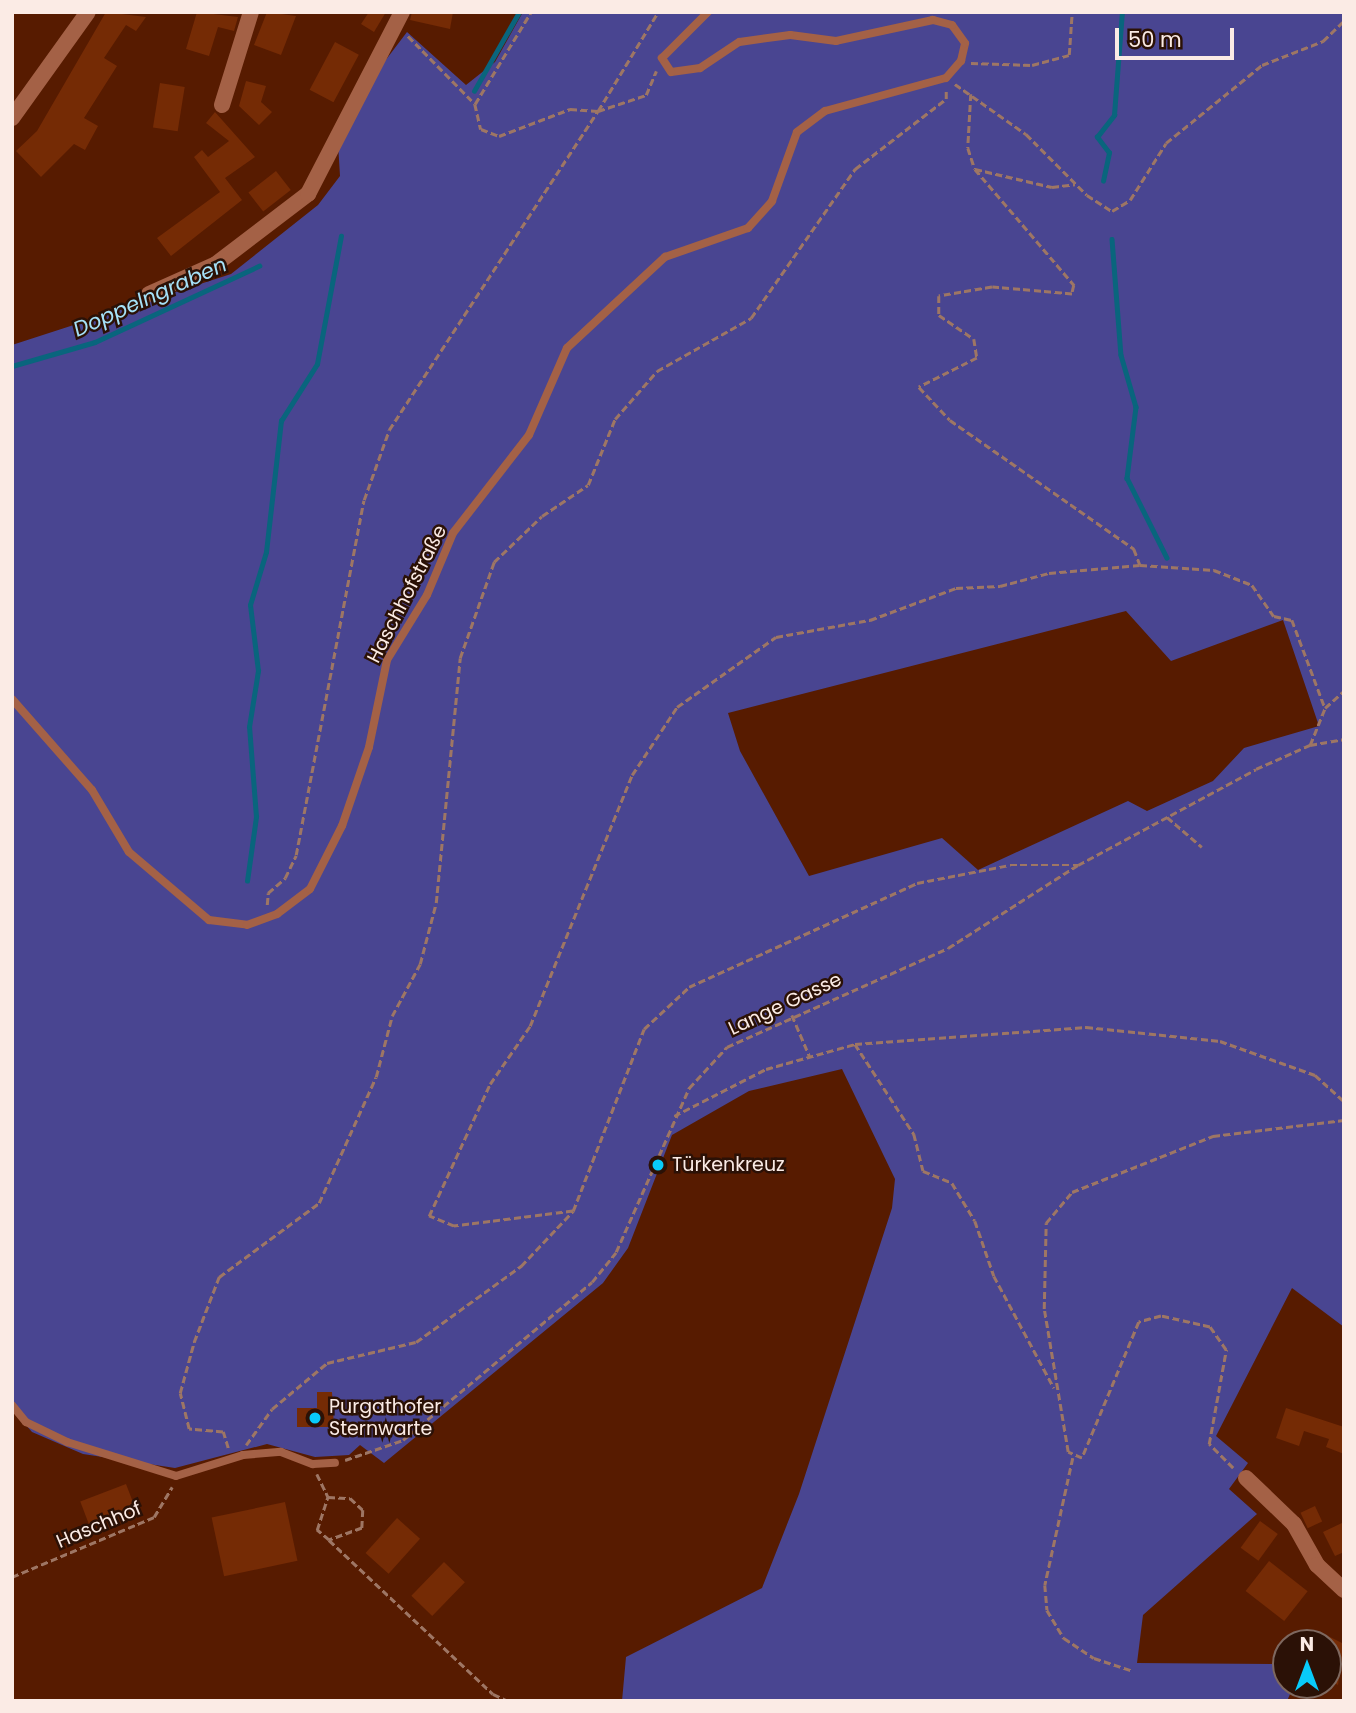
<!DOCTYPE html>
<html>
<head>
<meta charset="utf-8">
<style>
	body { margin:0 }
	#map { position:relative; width:1356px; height:1713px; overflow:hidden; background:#571b00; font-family:Poppins,sans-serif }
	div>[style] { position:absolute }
	.green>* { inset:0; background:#494591 }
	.stream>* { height:4.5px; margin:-2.25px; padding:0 2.25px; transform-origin:2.25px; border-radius:2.25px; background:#09657d }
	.building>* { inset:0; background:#752b05; transform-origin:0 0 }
	.path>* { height:2.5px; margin-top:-1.25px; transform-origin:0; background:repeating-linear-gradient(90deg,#9e7664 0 7px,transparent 0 10.5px) }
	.lane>* { height:8px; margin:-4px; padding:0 4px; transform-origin:4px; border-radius:4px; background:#a46146 }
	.street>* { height:16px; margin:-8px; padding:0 8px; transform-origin:8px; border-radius:8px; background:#a46146 }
	.dots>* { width:19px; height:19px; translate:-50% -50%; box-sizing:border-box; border:4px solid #2b1106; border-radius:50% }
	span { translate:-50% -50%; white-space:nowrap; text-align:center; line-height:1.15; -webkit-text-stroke:5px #2b1106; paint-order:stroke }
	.street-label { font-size:19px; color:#fbebe5 }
	.poi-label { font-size:19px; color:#fbebe5 }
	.left { translate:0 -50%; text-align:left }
	.water-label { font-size:21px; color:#a5e1f8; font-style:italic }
	.frame { position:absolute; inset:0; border:14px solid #fbebe5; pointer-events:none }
	.north { position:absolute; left:1272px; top:1629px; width:70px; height:70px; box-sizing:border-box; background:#2b1106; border:2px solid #7e685f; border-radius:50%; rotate:0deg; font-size:19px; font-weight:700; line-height:28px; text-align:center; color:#fbebe5 }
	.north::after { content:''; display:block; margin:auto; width:24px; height:32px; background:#08cbfa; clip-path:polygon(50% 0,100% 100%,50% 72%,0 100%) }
	.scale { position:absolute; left:1115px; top:28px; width:119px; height:32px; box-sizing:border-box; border:4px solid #fbebe5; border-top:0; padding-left:9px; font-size:21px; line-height:24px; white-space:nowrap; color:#fbebe5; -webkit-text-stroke:5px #2b1106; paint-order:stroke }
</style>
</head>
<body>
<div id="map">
	<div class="green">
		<i style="clip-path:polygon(evenodd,523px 12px,1344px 12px,1344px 1327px,1292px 1288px,1216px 1436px,1248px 1463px,1229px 1489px,1257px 1514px,1143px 1615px,1137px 1663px,1286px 1664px,1286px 1685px,1294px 1685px,1287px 1701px,622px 1701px,626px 1657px,762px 1588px,799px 1494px,892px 1208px,895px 1179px,842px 1069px,749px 1091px,672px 1135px,628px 1248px,603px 1283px,384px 1463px,360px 1445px,349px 1455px,315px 1457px,267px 1444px,175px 1468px,83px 1454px,32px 1432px,12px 1409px,12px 345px,231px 274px,318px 205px,340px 176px,338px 143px,366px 86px,407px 32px,466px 85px,495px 62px,523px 12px,1126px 611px,1171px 661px,1283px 620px,1319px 726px,1244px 748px,1213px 781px,1147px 811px,1128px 801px,978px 870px,942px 838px,809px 876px,740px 751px,728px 713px,1126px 611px)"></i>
	</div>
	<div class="stream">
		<i style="left:474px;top:91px;width:91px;rotate:-60.3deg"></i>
		<i style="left:1103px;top:181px;width:29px;rotate:-78deg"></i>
		<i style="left:1109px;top:153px;width:20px;rotate:-127deg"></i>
		<i style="left:1097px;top:137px;width:28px;rotate:-52deg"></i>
		<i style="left:1114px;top:115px;width:103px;rotate:-85.6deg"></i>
		<i style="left:1112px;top:239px;width:116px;rotate:85.6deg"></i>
		<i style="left:1121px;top:355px;width:54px;rotate:73.9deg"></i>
		<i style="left:1136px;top:407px;width:72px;rotate:97.2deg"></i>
		<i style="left:1127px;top:478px;width:89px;rotate:63.4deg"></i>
		<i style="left:12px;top:366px;width:86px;rotate:-16.1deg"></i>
		<i style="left:95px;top:342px;width:181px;rotate:-24.9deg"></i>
		<i style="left:247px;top:881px;width:65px;rotate:-82deg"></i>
		<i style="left:256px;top:817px;width:90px;rotate:-94.4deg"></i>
		<i style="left:249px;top:727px;width:57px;rotate:-80.9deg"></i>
		<i style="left:258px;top:671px;width:66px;rotate:-96.9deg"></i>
		<i style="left:250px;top:605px;width:55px;rotate:-73.2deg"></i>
		<i style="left:266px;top:552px;width:132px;rotate:-83.5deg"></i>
		<i style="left:281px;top:421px;width:67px;rotate:-57.7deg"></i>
		<i style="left:317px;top:364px;width:130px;rotate:-79.4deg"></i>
	</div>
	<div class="building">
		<i style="clip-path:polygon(106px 12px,146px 17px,136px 31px,126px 25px,104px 58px,117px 66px,84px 118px,98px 126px,85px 150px,74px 144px,41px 177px,16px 151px,37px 131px)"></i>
		<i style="clip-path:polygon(197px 12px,238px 17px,234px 31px,218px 27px,209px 56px,186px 49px)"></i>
		<i style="clip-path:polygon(267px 12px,296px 16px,281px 55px,254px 45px)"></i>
		<i style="clip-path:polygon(369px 12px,386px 12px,374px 32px,361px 24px)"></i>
		<i style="clip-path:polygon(412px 12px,453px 12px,450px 29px,410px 20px)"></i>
		<i style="left:335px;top:42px;width:27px;height:54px;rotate:28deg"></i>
		<i style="clip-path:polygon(246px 81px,266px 86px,261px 102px,272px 112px,259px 125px,239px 106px)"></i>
		<i style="left:160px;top:83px;width:25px;height:45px;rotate:9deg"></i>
		<i style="clip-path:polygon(215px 112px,255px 157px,225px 178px,242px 200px,171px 256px,157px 238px,220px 192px,194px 157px,202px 150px,208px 157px,229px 141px,206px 123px)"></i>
		<i style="left:276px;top:171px;width:24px;height:35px;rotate:52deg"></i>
		<i style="clip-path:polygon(317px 1392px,332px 1392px,334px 1427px,297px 1427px,297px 1408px,317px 1408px)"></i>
		<i style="clip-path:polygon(1286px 1408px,1344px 1427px,1344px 1454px,1326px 1447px,1329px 1439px,1304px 1431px,1299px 1446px,1276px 1438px)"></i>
		<i style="left:126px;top:1484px;width:25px;height:49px;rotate:69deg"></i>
		<i style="left:285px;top:1502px;width:60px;height:75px;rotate:78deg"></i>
		<i style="left:1315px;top:1506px;width:17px;height:16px;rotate:65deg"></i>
		<i style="left:397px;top:1518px;width:31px;height:47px;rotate:42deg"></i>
		<i style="left:1260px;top:1521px;width:22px;height:33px;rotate:36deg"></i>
		<i style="clip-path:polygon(1344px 1522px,1344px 1552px,1335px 1556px,1323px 1532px)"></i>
		<i style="left:1269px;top:1561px;width:49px;height:38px;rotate:38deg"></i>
		<i style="left:444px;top:1562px;width:29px;height:47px;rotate:44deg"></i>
		<i style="clip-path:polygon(1328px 1636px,1344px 1644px,1338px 1685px,1328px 1680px)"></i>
	</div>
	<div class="path">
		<i style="left:408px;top:36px;width:95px;rotate:45.4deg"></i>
		<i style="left:475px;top:104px;width:26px;rotate:77deg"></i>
		<i style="left:481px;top:129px;width:19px;rotate:21deg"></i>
		<i style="left:499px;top:136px;width:76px;rotate:-20.8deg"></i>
		<i style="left:570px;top:109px;width:28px;rotate:4deg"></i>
		<i style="left:598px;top:111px;width:116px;rotate:-58.8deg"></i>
		<i style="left:971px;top:63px;width:61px;rotate:1.9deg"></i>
		<i style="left:1032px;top:65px;width:38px;rotate:-15deg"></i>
		<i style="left:1069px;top:55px;width:43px;rotate:-86deg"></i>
		<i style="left:955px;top:84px;width:87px;rotate:35.2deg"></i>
		<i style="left:1026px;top:134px;width:86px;rotate:45deg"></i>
		<i style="left:1087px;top:195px;width:30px;rotate:33deg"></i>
		<i style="left:1112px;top:211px;width:21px;rotate:-31deg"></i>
		<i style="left:1130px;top:200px;width:67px;rotate:-57.7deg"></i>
		<i style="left:1166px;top:143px;width:124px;rotate:-39.1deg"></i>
		<i style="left:1262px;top:65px;width:66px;rotate:-21.5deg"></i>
		<i style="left:1323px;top:41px;width:29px;rotate:-44deg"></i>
		<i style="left:971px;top:94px;width:54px;rotate:93.2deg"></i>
		<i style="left:968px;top:148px;width:22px;rotate:72deg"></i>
		<i style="left:975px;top:169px;width:153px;rotate:49.5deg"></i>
		<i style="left:1074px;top:285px;width:9px;rotate:103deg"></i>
		<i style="left:1072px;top:294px;width:80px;rotate:-175deg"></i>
		<i style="left:992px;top:287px;width:54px;rotate:170.4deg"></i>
		<i style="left:939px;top:296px;width:19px;rotate:90deg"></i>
		<i style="left:939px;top:315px;width:42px;rotate:34.4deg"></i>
		<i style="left:974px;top:339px;width:19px;rotate:81deg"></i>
		<i style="left:977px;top:358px;width:65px;rotate:153.4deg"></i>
		<i style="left:919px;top:387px;width:45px;rotate:46.8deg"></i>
		<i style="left:950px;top:420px;width:225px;rotate:35deg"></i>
		<i style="left:1134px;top:549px;width:17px;rotate:69deg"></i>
		<i style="left:475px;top:104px;width:108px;rotate:-58.7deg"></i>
		<i style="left:975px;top:169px;width:79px;rotate:13.2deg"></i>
		<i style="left:1052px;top:187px;width:23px;rotate:-7deg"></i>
		<i style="left:1310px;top:745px;width:40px;rotate:-68deg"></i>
		<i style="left:1325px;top:708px;width:25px;rotate:-42deg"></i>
		<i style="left:1167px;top:817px;width:46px;rotate:40.6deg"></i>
		<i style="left:267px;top:905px;width:12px;rotate:-85deg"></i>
		<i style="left:268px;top:893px;width:23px;rotate:-41deg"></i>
		<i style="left:285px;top:878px;width:25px;rotate:-64deg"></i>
		<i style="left:296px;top:855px;width:361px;rotate:-79.2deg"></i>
		<i style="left:364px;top:500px;width:74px;rotate:-70.3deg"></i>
		<i style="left:389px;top:430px;width:381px;rotate:-56.8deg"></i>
		<i style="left:598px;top:111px;width:51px;rotate:-18.4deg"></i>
		<i style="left:646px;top:95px;width:26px;rotate:-67deg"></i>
		<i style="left:792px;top:1015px;width:46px;rotate:66.8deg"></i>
		<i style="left:855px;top:1044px;width:108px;rotate:56.8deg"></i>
		<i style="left:914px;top:1134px;width:38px;rotate:76deg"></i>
		<i style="left:923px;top:1171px;width:31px;rotate:22deg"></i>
		<i style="left:952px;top:1183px;width:44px;rotate:58.8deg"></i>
		<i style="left:975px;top:1221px;width:58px;rotate:70.9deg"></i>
		<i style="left:994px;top:1276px;width:127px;rotate:61.8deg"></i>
		<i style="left:674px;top:1116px;width:103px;rotate:-27.1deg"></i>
		<i style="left:766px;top:1069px;width:92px;rotate:-15.7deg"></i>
		<i style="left:855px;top:1044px;width:232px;rotate:-4.2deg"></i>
		<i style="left:1086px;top:1027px;width:135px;rotate:6deg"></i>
		<i style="left:1220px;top:1041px;width:101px;rotate:19.7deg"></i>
		<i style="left:1315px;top:1075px;width:39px;rotate:42deg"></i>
		<i style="left:573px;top:1211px;width:120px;rotate:172.8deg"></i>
		<i style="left:454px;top:1226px;width:27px;rotate:-158deg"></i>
		<i style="left:429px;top:1216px;width:145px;rotate:-65.2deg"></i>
		<i style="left:490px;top:1084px;width:70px;rotate:-55.4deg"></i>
		<i style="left:530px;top:1026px;width:271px;rotate:-67.9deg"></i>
		<i style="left:632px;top:775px;width:82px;rotate:-56.5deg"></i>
		<i style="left:677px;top:707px;width:121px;rotate:-35.3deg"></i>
		<i style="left:776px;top:637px;width:96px;rotate:-10.3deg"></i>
		<i style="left:870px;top:620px;width:92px;rotate:-20.4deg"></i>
		<i style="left:956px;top:588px;width:44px;rotate:-2.6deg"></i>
		<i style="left:1000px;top:586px;width:51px;rotate:-14.9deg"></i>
		<i style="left:1049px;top:573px;width:91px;rotate:-5deg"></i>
		<i style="left:1140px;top:565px;width:74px;rotate:3.9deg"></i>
		<i style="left:1214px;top:570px;width:41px;rotate:21.5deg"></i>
		<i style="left:1252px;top:585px;width:38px;rotate:55deg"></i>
		<i style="left:1274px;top:616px;width:18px;rotate:13deg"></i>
		<i style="left:1292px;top:620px;width:94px;rotate:69.4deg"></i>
		<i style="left:246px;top:1445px;width:44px;rotate:-54.2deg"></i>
		<i style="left:272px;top:1409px;width:72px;rotate:-39.9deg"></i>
		<i style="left:327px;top:1363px;width:91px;rotate:-13.3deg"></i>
		<i style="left:416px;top:1342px;width:130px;rotate:-35.9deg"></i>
		<i style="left:521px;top:1266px;width:76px;rotate:-46.6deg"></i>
		<i style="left:573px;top:1211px;width:195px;rotate:-68.7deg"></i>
		<i style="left:644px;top:1029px;width:62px;rotate:-43deg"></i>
		<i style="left:689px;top:987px;width:251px;rotate:-24.5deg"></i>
		<i style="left:917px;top:883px;width:95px;rotate:-11deg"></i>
		<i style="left:1010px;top:865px;width:68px"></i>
		<i style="left:228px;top:1448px;width:17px;rotate:-107deg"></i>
		<i style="left:223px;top:1432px;width:34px;rotate:-175deg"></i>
		<i style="left:189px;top:1429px;width:37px;rotate:-104deg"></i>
		<i style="left:180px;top:1393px;width:53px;rotate:-74.6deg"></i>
		<i style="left:194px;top:1342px;width:70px;rotate:-69deg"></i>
		<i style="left:219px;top:1277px;width:124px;rotate:-36.5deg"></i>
		<i style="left:319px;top:1203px;width:138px;rotate:-65.7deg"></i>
		<i style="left:376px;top:1077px;width:63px;rotate:-75.3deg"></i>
		<i style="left:392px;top:1016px;width:59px;rotate:-61.7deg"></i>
		<i style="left:420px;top:964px;width:63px;rotate:-75.3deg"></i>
		<i style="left:436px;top:903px;width:246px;rotate:-84.4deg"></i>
		<i style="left:460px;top:658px;width:102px;rotate:-70.5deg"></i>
		<i style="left:494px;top:562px;width:66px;rotate:-43.8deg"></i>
		<i style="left:542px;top:516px;width:55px;rotate:-34deg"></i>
		<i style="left:588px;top:485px;width:71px;rotate:-67.8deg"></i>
		<i style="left:615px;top:419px;width:64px;rotate:-48.8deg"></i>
		<i style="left:657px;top:371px;width:108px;rotate:-29.4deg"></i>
		<i style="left:751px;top:318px;width:182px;rotate:-55.1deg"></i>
		<i style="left:855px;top:169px;width:115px;rotate:-37.6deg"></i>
		<i style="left:946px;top:99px;width:10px;rotate:-90deg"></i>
		<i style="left:1073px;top:1458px;width:130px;rotate:102.4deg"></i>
		<i style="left:1045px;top:1585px;width:25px;rotate:85deg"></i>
		<i style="left:1047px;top:1610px;width:33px;rotate:59deg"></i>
		<i style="left:1064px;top:1638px;width:36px;rotate:34deg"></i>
		<i style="left:1094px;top:1658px;width:41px;rotate:18.4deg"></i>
		<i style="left:345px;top:1460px;width:61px;rotate:-19deg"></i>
		<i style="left:403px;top:1440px;width:246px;rotate:-39.9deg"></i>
		<i style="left:592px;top:1282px;width:38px;rotate:-51deg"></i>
		<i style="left:616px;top:1252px;width:180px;rotate:-66deg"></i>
		<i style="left:689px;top:1088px;width:56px;rotate:-47.2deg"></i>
		<i style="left:727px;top:1047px;width:242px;rotate:-24.1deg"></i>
		<i style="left:948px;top:948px;width:154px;rotate:-32.6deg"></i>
		<i style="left:1078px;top:865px;width:202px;rotate:-28.3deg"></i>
		<i style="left:1256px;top:769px;width:59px;rotate:-24deg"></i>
		<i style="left:1310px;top:745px;width:35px;rotate:-10deg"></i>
		<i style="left:1233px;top:1468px;width:34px;rotate:-135deg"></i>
		<i style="left:1209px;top:1444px;width:96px;rotate:-79.7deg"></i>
		<i style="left:1226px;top:1350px;width:28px;rotate:-125deg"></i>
		<i style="left:1210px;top:1327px;width:50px;rotate:-167.3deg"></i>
		<i style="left:1161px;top:1316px;width:23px;rotate:165deg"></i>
		<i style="left:1139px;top:1322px;width:147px;rotate:112.7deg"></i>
		<i style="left:1082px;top:1458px;width:15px;rotate:-157deg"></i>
		<i style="left:1068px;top:1452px;width:145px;rotate:-99.5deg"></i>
		<i style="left:1044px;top:1309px;width:86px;rotate:-88.7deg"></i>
		<i style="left:1046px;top:1223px;width:40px;rotate:-50deg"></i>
		<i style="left:1072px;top:1192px;width:152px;rotate:-21.7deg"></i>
		<i style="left:1213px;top:1136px;width:132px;rotate:-7deg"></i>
		<i style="left:317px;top:1474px;width:25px;rotate:64deg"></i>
		<i style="left:328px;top:1497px;width:22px;rotate:3deg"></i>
		<i style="left:350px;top:1498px;width:18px;rotate:43deg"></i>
		<i style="left:363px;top:1510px;width:18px;rotate:93deg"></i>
		<i style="left:362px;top:1528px;width:35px;rotate:160deg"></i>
		<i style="left:329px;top:1540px;width:16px;rotate:-140deg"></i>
		<i style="left:317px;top:1530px;width:35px;rotate:-72deg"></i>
		<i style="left:329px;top:1540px;width:225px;rotate:43.2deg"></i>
		<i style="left:493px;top:1694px;width:17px;rotate:25deg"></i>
		<i style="left:12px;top:1577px;width:154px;rotate:-22.9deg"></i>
		<i style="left:154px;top:1517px;width:35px;rotate:-59deg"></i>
	</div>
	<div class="lane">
		<i style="left:12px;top:699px;width:121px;rotate:48.7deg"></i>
		<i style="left:92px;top:790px;width:72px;rotate:59.2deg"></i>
		<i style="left:129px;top:852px;width:105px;rotate:40.4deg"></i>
		<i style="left:209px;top:920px;width:38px;rotate:7deg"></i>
		<i style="left:247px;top:925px;width:32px;rotate:-20deg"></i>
		<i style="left:277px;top:914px;width:41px;rotate:-37.1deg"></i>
		<i style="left:310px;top:889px;width:71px;rotate:-63.1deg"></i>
		<i style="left:342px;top:826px;width:83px;rotate:-71.1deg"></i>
		<i style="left:369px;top:747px;width:89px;rotate:-78.3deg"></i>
		<i style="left:387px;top:660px;width:76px;rotate:-58.4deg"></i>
		<i style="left:427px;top:595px;width:67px;rotate:-67.2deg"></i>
		<i style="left:453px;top:533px;width:124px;rotate:-52.2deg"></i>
		<i style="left:529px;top:435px;width:95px;rotate:-66.4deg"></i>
		<i style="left:567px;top:348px;width:134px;rotate:-42.9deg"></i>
		<i style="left:665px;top:257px;width:88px;rotate:-19.3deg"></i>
		<i style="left:748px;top:228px;width:36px;rotate:-48deg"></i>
		<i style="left:772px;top:201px;width:73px;rotate:-70.1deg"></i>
		<i style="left:797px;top:132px;width:35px;rotate:-37deg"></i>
		<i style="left:825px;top:111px;width:125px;rotate:-15.3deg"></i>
		<i style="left:946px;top:78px;width:23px;rotate:-49deg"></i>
		<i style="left:961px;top:61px;width:18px;rotate:-77deg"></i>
		<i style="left:965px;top:43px;width:22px;rotate:-126deg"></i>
		<i style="left:952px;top:25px;width:20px;rotate:-165deg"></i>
		<i style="left:933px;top:20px;width:99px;rotate:167.8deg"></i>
		<i style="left:836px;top:41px;width:46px;rotate:-172.6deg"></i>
		<i style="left:790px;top:35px;width:51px;rotate:172.2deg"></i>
		<i style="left:739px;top:42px;width:47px;rotate:146.3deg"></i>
		<i style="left:700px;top:68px;width:29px;rotate:172deg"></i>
		<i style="left:671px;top:72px;width:17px;rotate:-123deg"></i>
		<i style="left:662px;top:58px;width:65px;rotate:-45deg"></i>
		<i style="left:12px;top:1405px;width:22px;rotate:51deg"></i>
		<i style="left:26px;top:1422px;width:46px;rotate:26deg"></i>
		<i style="left:67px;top:1442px;width:114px;rotate:17.3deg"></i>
		<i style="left:176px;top:1476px;width:70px;rotate:-17.4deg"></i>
		<i style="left:243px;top:1455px;width:38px;rotate:-5deg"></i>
		<i style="left:281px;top:1452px;width:34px;rotate:21deg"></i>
		<i style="left:313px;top:1464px;width:22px;rotate:-3deg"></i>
	</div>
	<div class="street">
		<i style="left:222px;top:105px;width:97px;rotate:-72.7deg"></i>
		<i style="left:12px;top:118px;width:130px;rotate:-54.4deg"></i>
		<i style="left:149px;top:294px;width:73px;rotate:-24.1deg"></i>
		<i style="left:216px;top:264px;width:116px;rotate:-37.3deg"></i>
		<i style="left:308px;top:194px;width:205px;rotate:-62.7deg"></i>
		<i style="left:1246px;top:1478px;width:66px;rotate:43.8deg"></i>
		<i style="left:1294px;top:1524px;width:47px;rotate:60.7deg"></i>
		<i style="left:1317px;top:1565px;width:37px;rotate:43deg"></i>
	</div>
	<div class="dots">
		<i style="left:658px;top:1165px;background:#08cbfa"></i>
		<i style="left:315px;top:1418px;background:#08cbfa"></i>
	</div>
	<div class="street-label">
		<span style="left:407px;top:594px;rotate:-63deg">Haschhofstraße</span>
		<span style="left:785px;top:1004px;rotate:-25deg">Lange Gasse</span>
		<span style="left:99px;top:1525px;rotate:-23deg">Haschhof</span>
	</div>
	<div class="poi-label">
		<span class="left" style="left:672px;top:1165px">Türkenkreuz</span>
		<span class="left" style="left:329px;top:1418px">Purgathofer<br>Sternwarte</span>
	</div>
	<div class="water-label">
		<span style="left:150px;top:297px;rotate:-24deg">Doppelngraben</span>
	</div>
	<div class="frame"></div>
	<div class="north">N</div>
	<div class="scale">50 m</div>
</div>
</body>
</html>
